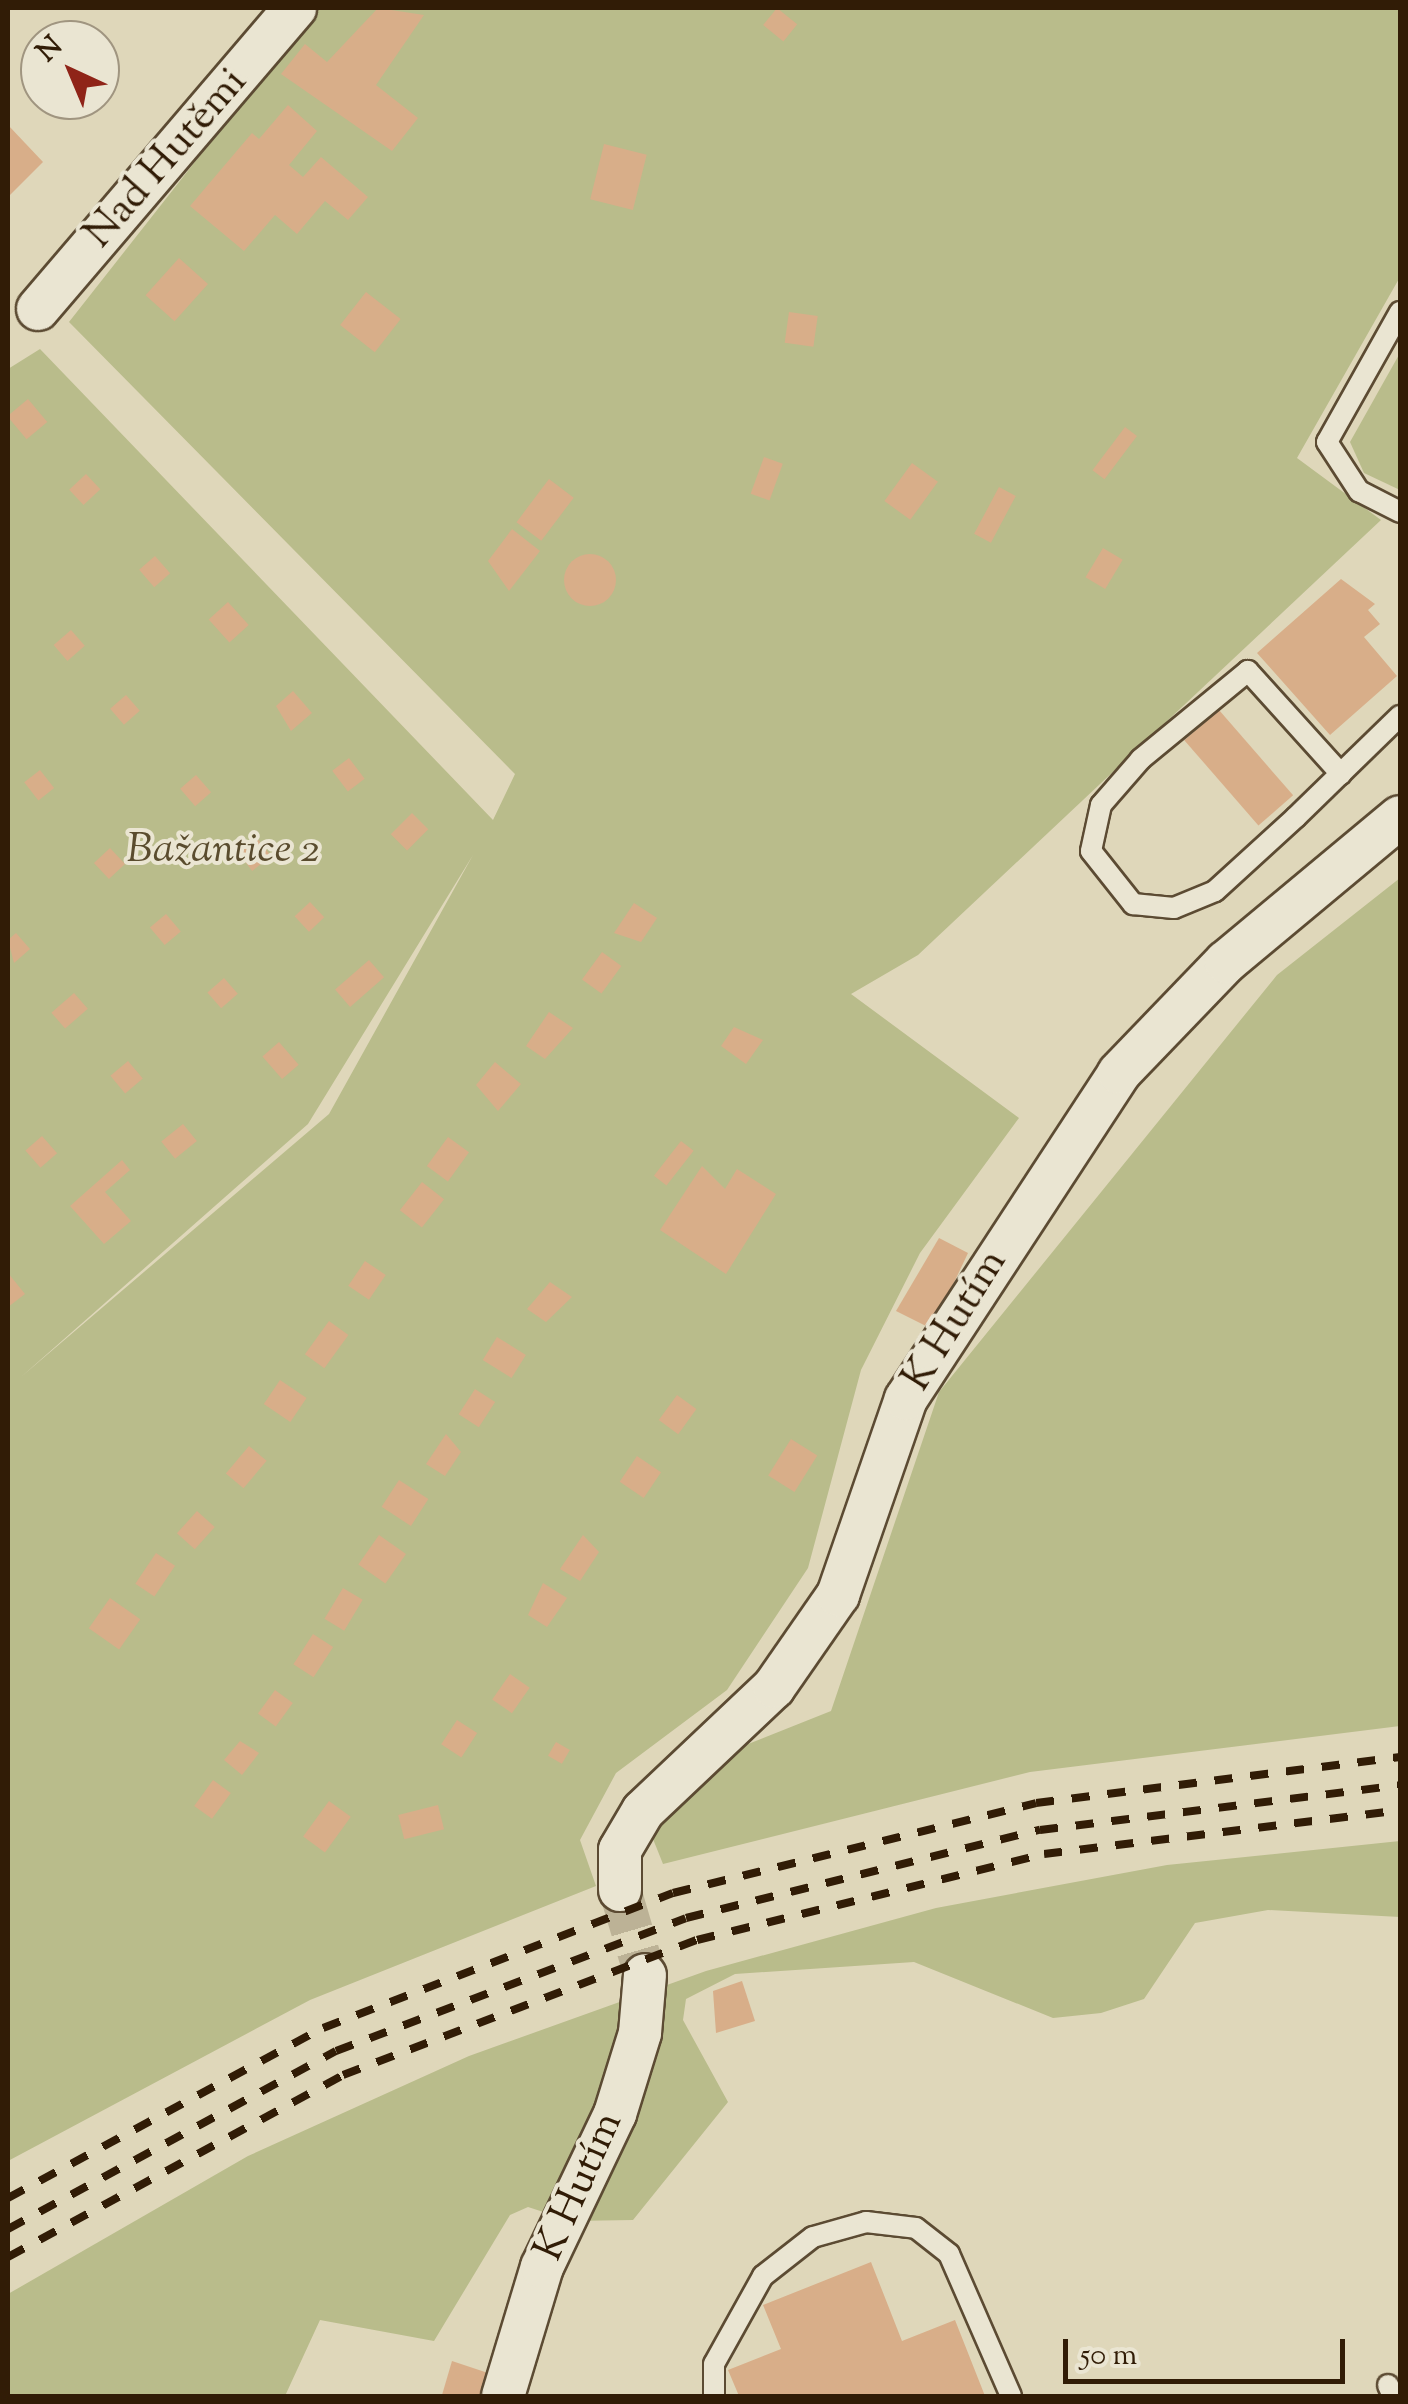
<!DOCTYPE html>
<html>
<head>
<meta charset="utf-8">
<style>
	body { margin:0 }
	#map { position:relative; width:1408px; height:2404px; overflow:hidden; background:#dfd7ba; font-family:"Sorts Mill Goudy",serif }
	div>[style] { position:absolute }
	.green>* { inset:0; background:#b9bc8b }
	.building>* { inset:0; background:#d8ae89; transform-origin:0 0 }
	.round { border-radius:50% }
	.minor-tunnel>* { height:42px; margin-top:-21px; transform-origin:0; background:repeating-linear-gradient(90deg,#bcb296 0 42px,transparent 0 63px) }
	.roads { filter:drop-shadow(2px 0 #5c4b33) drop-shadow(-2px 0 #5c4b33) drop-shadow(0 2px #5c4b33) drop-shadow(0 -2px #5c4b33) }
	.service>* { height:20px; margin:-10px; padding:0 10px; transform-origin:10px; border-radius:10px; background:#eae5d2 }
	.minor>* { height:42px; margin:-21px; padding:0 21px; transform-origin:21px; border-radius:21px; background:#eae5d2 }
	.rail>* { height:8px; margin-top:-4px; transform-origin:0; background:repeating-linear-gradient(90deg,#311c06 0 18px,transparent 0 36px) }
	span { translate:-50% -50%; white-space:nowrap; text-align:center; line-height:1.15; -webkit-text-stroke:8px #eae5d2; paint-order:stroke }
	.street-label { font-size:42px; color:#311c06 }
	.park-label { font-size:42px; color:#5a4c2e; font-style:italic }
	.frame { position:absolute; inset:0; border:10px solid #311c06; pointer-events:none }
	.north { position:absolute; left:20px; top:20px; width:100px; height:100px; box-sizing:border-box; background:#eae5d2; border:2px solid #a09580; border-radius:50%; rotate:316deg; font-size:28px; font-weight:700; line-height:40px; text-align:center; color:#311c06 }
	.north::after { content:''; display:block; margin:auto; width:35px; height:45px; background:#8f2418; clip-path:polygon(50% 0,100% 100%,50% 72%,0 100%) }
	.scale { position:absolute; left:1063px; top:2339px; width:282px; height:45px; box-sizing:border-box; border:5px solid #311c06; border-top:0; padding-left:12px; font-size:30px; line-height:35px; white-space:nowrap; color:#311c06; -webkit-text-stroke:8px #eae5d2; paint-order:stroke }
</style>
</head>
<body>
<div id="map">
	<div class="green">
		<i style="clip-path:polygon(evenodd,316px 8px,1400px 8px,1400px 277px,1297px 458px,1381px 520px,918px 955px,851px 994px,1019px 1118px,920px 1253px,861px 1370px,808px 1568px,727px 1690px,616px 1773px,580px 1840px,596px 1886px,310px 2000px,8px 2161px,8px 369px,40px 349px,493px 820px,515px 774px,69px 322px,316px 8px,473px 855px,329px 1114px,21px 1377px,308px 1124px,473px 855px)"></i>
		<i style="clip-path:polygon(1400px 353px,1400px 490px,1364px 473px,1350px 442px)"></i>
		<i style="clip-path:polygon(1400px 878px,1400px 1726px,1030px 1772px,663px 1864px,653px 1839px,668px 1809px,738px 1748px,831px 1711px,939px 1392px,1277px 975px)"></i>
		<i style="clip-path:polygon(1400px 1841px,1400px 1917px,1268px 1910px,1195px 1923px,1144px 1999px,1101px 2013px,1053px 2018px,914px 1962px,735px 1974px,686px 1999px,683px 2020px,728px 2102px,633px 2220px,571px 2221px,528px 2207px,510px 2215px,434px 2341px,320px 2320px,285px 2396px,8px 2396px,8px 2294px,248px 2156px,469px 2056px,706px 1971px,936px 1908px,1167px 1865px)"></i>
	</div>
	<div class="building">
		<i style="clip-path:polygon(378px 8px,424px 15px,376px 85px,418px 118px,392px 151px,281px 74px,305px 44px,327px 62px)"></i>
		<i style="left:777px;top:8px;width:26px;height:22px;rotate:39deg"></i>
		<i style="clip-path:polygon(288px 105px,317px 131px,289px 165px,303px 177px,321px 157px,368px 197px,348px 220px,325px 201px,297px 234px,275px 215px,244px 251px,190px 206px,252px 133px,259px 139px)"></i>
		<i style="clip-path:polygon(8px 125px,43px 162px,8px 197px)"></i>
		<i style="left:604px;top:144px;width:44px;height:57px;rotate:14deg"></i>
		<i style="left:179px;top:258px;width:39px;height:50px;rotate:42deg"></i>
		<i style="left:366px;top:292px;width:44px;height:42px;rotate:38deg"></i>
		<i style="left:789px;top:312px;width:29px;height:31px;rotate:8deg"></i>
		<i style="left:28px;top:399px;width:30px;height:27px;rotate:50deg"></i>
		<i style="left:1125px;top:427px;width:15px;height:54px;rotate:37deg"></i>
		<i style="left:764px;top:457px;width:20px;height:39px;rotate:20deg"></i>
		<i style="left:912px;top:463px;width:32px;height:47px;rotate:36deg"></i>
		<i style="left:86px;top:474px;width:21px;height:23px;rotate:47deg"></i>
		<i style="left:549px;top:479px;width:31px;height:54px;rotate:37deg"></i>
		<i style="left:999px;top:487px;width:19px;height:53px;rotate:28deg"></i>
		<i style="clip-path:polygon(512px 529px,540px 551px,509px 591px,488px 561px)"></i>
		<i style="left:1103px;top:548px;width:23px;height:34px;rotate:31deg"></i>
		<i class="round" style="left:564px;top:554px;width:52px;height:52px"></i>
		<i style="left:155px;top:556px;width:23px;height:21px;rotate:49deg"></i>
		<i style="clip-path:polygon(1341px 579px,1375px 604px,1368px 610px,1380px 624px,1364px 637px,1397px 676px,1330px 735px,1257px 653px)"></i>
		<i style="left:228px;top:602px;width:31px;height:26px;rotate:48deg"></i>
		<i style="left:71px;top:630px;width:21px;height:23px;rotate:49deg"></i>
		<i style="clip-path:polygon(293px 691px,312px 713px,291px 731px,276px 706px)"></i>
		<i style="left:126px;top:695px;width:21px;height:21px;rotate:49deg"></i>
		<i style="left:1219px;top:710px;width:113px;height:46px;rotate:49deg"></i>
		<i style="left:349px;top:758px;width:26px;height:21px;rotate:53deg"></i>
		<i style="left:40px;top:770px;width:23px;height:20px;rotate:52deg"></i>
		<i style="left:196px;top:775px;width:23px;height:21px;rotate:49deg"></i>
		<i style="left:412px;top:813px;width:23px;height:30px;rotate:45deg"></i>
		<i style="left:257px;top:838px;width:23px;height:24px;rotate:52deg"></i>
		<i style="left:110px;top:848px;width:22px;height:22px;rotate:47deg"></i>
		<i style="left:310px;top:902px;width:21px;height:21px;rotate:47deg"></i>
		<i style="clip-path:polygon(634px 903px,657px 918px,641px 942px,614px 933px)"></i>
		<i style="left:166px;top:914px;width:23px;height:21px;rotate:50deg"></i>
		<i style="clip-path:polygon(16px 933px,30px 949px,14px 963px,8px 940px)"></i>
		<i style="left:602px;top:952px;width:24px;height:34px;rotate:36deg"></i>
		<i style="left:369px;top:960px;width:23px;height:45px;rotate:49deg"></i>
		<i style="left:224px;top:978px;width:21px;height:22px;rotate:49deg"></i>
		<i style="left:74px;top:993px;width:21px;height:30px;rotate:49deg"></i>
		<i style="clip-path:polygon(549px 1012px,573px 1028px,545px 1059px,526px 1046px)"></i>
		<i style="clip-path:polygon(734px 1027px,763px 1040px,746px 1064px,721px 1046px)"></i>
		<i style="left:279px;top:1042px;width:30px;height:22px;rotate:49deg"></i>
		<i style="left:128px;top:1061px;width:23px;height:23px;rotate:50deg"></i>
		<i style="clip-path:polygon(495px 1062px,521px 1084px,498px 1111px,476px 1085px)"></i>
		<i style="left:183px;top:1124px;width:22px;height:28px;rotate:51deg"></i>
		<i style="left:42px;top:1136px;width:23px;height:22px;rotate:49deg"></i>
		<i style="left:448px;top:1137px;width:26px;height:36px;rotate:36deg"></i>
		<i style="left:681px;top:1141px;width:16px;height:44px;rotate:38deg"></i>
		<i style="clip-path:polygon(122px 1160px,130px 1170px,105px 1192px,131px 1221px,104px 1244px,70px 1206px)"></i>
		<i style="clip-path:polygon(702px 1166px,725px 1189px,737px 1169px,776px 1194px,726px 1274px,660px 1230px)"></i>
		<i style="left:422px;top:1182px;width:28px;height:36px;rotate:38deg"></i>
		<i style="clip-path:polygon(939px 1238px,968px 1253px,932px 1329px,896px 1311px)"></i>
		<i style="left:365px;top:1261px;width:25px;height:30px;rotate:34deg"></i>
		<i style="clip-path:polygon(8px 1273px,25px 1294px,8px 1307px)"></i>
		<i style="clip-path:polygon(550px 1282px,572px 1297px,546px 1322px,527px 1309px)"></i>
		<i style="left:329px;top:1321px;width:24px;height:41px;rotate:36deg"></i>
		<i style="left:497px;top:1337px;width:34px;height:27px;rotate:32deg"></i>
		<i style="left:280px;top:1380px;width:32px;height:29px;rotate:34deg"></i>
		<i style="left:475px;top:1389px;width:24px;height:30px;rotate:33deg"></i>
		<i style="left:677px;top:1395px;width:24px;height:31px;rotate:36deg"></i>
		<i style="clip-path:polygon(446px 1434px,461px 1452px,445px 1476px,426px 1464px)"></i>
		<i style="left:791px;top:1439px;width:31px;height:43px;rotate:32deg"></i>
		<i style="left:249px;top:1446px;width:23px;height:36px;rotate:40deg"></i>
		<i style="left:637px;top:1456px;width:29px;height:31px;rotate:34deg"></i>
		<i style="left:399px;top:1480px;width:35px;height:32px;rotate:33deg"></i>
		<i style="left:197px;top:1511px;width:24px;height:30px;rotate:42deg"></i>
		<i style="left:379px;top:1535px;width:33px;height:36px;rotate:35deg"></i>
		<i style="clip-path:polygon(583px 1535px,599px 1552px,580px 1581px,560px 1569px)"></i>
		<i style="left:156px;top:1553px;width:23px;height:37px;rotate:34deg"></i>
		<i style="clip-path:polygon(543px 1583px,567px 1598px,547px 1627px,528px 1615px)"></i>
		<i style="left:343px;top:1588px;width:23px;height:36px;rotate:31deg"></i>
		<i style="left:110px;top:1598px;width:37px;height:37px;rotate:35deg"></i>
		<i style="left:313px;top:1634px;width:24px;height:36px;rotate:33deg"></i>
		<i style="left:510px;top:1674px;width:24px;height:31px;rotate:35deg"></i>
		<i style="left:275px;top:1690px;width:22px;height:29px;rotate:36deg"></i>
		<i style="left:457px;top:1720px;width:24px;height:29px;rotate:33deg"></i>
		<i style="clip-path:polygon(240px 1741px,259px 1753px,242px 1775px,224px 1760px)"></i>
		<i style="left:556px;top:1742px;width:16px;height:16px;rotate:30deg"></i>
		<i style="left:213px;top:1780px;width:22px;height:32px;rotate:36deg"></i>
		<i style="left:329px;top:1801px;width:27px;height:44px;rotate:36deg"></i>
		<i style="left:438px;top:1805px;width:25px;height:41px;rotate:76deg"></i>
		<i style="clip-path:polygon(742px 1981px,755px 2021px,716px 2033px,713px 1991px)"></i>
		<i style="clip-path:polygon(871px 2262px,902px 2341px,955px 2320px,985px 2396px,739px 2396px,728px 2370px,781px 2349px,763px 2305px)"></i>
		<i style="clip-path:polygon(452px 2361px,494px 2375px,487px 2396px,442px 2395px)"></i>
	</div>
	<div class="minor-tunnel">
		<i style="left:620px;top:1890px;width:89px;rotate:73.6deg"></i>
	</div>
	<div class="roads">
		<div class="service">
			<i style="left:1400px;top:312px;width:149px;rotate:119.3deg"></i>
			<i style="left:1327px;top:442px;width:59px;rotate:56.9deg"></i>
			<i style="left:1359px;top:491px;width:46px;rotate:27.1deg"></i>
			<i style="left:1341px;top:774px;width:139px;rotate:-132.1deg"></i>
			<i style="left:1248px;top:671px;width:139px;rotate:140.6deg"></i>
			<i style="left:1141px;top:759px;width:61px;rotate:131deg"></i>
			<i style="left:1101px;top:805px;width:47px;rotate:102.3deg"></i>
			<i style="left:1091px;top:851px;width:68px;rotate:51.6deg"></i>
			<i style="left:1133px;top:904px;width:41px;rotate:5.6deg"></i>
			<i style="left:1174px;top:908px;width:44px;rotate:-22.5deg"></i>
			<i style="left:1215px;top:891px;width:110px;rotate:-42.4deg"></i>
			<i style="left:1296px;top:817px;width:145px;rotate:-44.2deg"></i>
			<i style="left:1388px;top:2385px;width:12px;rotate:66deg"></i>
			<i style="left:714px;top:2396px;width:32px;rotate:-90deg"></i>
			<i style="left:714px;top:2364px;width:101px;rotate:-60.9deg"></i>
			<i style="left:763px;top:2276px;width:63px;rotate:-38deg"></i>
			<i style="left:813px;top:2237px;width:55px;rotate:-15.8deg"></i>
			<i style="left:866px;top:2222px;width:50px;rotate:6.8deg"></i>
			<i style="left:916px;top:2228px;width:42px;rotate:38.2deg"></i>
			<i style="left:949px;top:2254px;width:155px;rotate:66.4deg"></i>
		</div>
		<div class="minor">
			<i style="left:38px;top:309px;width:396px;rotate:-49.5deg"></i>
			<i style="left:620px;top:1890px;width:40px;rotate:-90deg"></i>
			<i style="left:620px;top:1850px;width:45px;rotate:-59.5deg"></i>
			<i style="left:643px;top:1811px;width:180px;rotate:-43.4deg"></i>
			<i style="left:774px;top:1687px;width:112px;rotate:-55.2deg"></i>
			<i style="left:838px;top:1595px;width:207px;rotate:-70.9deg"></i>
			<i style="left:906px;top:1399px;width:389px;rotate:-56.8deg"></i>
			<i style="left:1119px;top:1073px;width:154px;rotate:-46.1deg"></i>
			<i style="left:1226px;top:962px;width:226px;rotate:-39.8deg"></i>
			<i style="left:503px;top:2396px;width:135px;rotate:-73.2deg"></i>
			<i style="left:542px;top:2267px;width:170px;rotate:-64.5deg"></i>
			<i style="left:615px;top:2114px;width:85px;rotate:-72.8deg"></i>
			<i style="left:640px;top:2033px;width:58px;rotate:-85.1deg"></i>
		</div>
	</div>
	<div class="rail">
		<i style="left:8px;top:2198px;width:358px;rotate:-28.4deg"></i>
		<i style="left:323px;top:2028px;width:375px;rotate:-21.1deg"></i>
		<i style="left:673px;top:1893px;width:374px;rotate:-13.9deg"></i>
		<i style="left:1036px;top:1803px;width:367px;rotate:-7.2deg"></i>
		<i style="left:8px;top:2229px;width:373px;rotate:-28.5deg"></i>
		<i style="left:336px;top:2051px;width:374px;rotate:-20.8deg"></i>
		<i style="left:686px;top:1918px;width:365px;rotate:-14deg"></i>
		<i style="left:1040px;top:1830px;width:363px;rotate:-7.1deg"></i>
		<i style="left:8px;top:2257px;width:381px;rotate:-28.5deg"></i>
		<i style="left:343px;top:2075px;width:379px;rotate:-20.9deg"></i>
		<i style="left:697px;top:1940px;width:357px;rotate:-13.9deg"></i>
		<i style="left:1044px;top:1854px;width:359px;rotate:-7deg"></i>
	</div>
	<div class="street-label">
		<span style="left:167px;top:159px;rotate:-49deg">Nad Hutěmi</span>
		<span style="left:956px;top:1321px;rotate:-58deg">K Hutím</span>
		<span style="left:580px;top:2187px;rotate:-66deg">K Hutím</span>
	</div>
	<div class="park-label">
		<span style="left:223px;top:851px">Bažantice 2</span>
	</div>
	<div class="frame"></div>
	<div class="north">N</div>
	<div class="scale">50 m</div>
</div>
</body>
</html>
